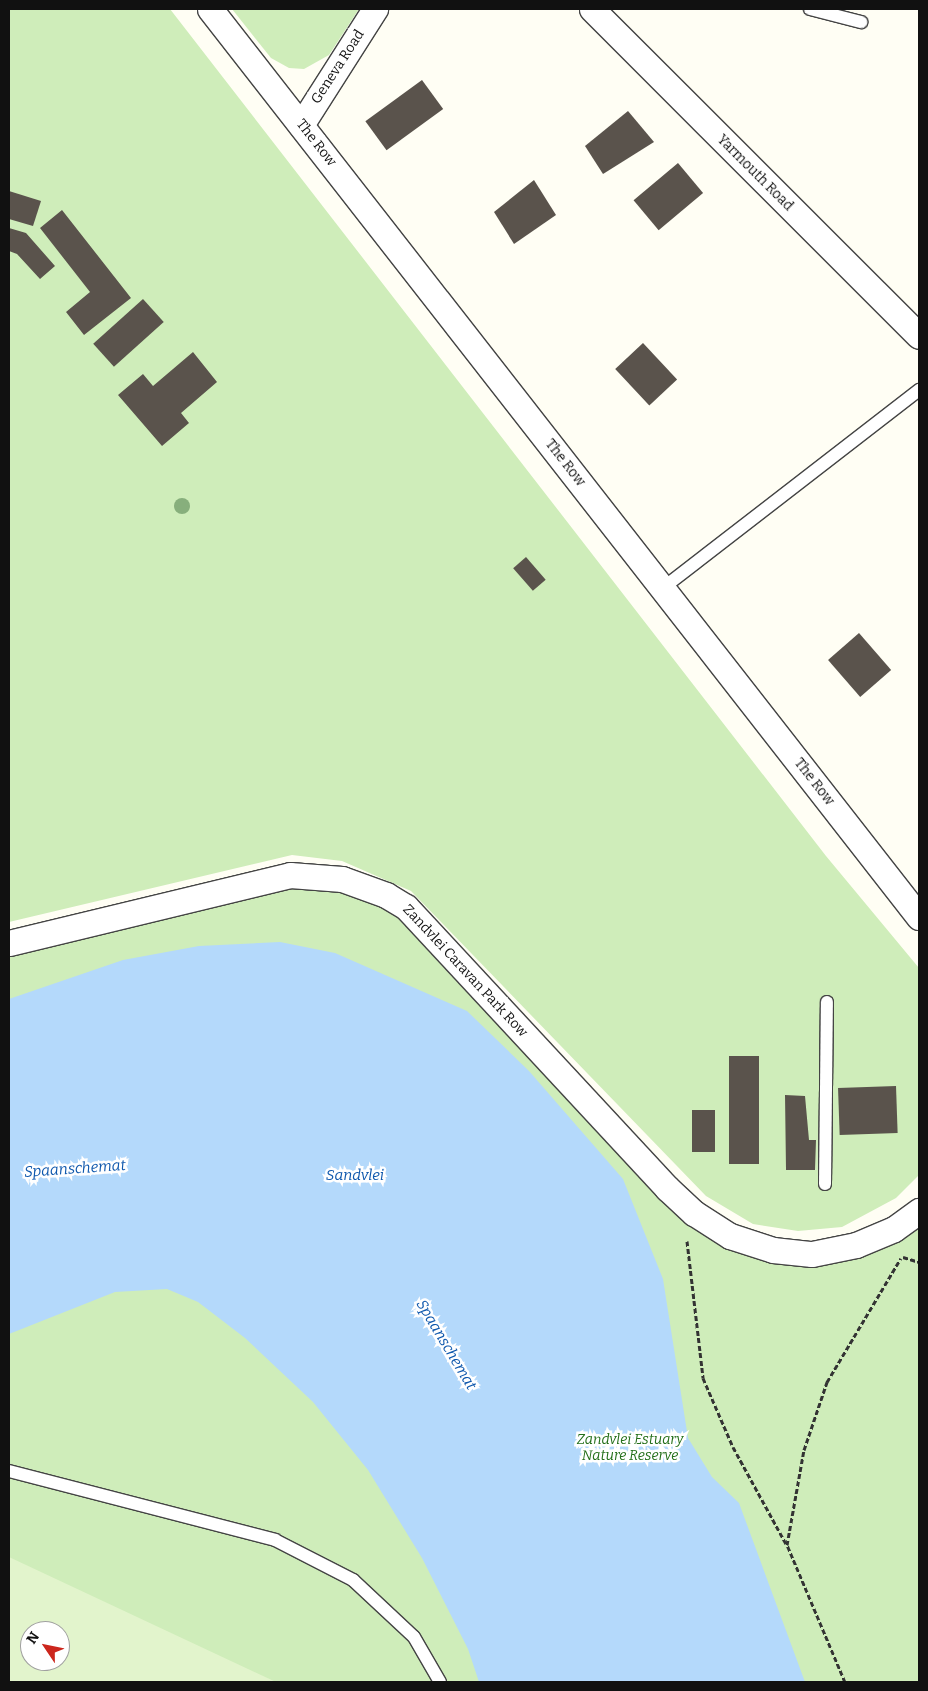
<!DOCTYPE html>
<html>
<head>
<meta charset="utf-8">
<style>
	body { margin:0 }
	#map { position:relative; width:928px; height:1691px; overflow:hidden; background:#fffef4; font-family:Bitter,serif }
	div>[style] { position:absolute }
	.green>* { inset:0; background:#cfedba }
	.pitch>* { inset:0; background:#e2f4cc }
	.water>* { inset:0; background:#b4d9fb }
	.building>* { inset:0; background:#5a534c; transform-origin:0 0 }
	.path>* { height:3px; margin-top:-1.5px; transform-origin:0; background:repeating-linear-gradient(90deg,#333 0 5px,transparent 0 7.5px) }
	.roads { filter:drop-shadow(1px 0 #444) drop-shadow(-1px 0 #444) drop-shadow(0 1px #444) drop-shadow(0 -1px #444) }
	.lane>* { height:12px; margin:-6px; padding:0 6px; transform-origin:6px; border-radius:6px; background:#fff }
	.street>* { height:25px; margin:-12.5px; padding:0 12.5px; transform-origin:12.5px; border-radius:12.5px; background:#fff }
	.trees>* { width:16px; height:16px; margin:-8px; border-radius:50%; background:#87af7c }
	span { translate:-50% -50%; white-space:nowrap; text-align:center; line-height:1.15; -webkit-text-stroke:5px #fff; paint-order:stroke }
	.street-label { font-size:14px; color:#111 }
	.park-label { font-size:14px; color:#246f1a; font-style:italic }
	.water-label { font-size:15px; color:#0f58ad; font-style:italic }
	.frame { position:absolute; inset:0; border:10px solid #111; pointer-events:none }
	.north { position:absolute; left:20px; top:1621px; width:50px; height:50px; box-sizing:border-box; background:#fff; border:1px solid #a0a0a0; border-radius:50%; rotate:304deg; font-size:14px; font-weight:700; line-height:20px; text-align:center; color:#111 }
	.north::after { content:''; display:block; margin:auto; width:18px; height:22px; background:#cc261d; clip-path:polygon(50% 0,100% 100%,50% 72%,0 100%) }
</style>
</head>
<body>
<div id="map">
	<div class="green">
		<i style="clip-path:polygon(9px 9px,170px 9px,826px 856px,919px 968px,919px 1175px,896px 1198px,842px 1227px,798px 1231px,753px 1224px,706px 1196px,411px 891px,342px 861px,292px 855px,9px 922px)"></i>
		<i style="clip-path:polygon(232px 9px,359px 9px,329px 55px,304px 69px,289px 68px,271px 58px)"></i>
		<i style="clip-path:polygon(evenodd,279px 877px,378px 894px,694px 1213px,812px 1254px,919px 1211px,919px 1682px,9px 1682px,9px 947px,279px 877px,30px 1631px,60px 1631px,60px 1661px,30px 1661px,30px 1631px)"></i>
	</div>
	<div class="pitch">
		<i style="clip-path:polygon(evenodd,9px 1557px,276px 1682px,9px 1682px,9px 1557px,30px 1631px,60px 1631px,60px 1661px,30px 1661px,30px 1631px)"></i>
	</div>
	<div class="water">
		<i style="clip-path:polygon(280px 942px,335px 953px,467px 1011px,529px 1071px,623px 1179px,663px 1279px,688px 1438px,712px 1477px,739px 1503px,805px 1682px,479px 1682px,468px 1649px,422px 1558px,368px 1470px,313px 1402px,245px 1338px,198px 1302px,167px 1289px,115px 1292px,9px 1334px,9px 999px,123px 960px,199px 946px)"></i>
	</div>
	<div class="building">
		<i style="left:422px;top:80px;width:36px;height:70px;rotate:54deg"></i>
		<i style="clip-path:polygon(628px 111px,654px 142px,603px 174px,585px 146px)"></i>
		<i style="left:678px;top:163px;width:39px;height:58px;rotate:50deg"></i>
		<i style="clip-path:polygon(534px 180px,556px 215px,514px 244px,494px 212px)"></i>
		<i style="clip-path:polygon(9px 191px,41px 201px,33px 226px,9px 219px)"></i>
		<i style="clip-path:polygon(62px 210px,131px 298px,84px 335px,66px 312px,90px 292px,40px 228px)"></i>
		<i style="clip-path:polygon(9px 228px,26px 233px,55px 266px,40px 279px,17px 254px,9px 251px)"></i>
		<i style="left:143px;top:299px;width:31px;height:67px;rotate:48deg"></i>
		<i style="left:643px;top:343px;width:50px;height:38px;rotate:47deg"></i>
		<i style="clip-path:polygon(193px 352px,217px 382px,181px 413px,189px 423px,162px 446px,118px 395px,143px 374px,153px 386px)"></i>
		<i style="left:526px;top:557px;width:30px;height:17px;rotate:49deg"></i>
		<i style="left:859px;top:633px;width:49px;height:41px;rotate:49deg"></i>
		<i style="left:729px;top:1056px;width:30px;height:108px"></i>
		<i style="left:896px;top:1086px;width:47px;height:58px;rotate:88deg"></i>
		<i style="clip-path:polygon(785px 1095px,805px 1096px,809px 1140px,816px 1140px,815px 1170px,786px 1170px)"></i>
		<i style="left:692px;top:1110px;width:23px;height:42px"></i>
	</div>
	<div class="path">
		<i style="left:687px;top:1241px;width:138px;rotate:83.3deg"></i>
		<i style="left:703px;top:1378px;width:75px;rotate:66.5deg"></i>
		<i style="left:733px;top:1447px;width:111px;rotate:61.3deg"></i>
		<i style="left:903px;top:1257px;width:17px;rotate:17deg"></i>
		<i style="left:845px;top:1682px;width:149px;rotate:-112.9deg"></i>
		<i style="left:787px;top:1545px;width:97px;rotate:-79.9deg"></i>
		<i style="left:804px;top:1450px;width:72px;rotate:-71.3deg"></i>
		<i style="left:827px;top:1382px;width:144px;rotate:-59.2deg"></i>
	</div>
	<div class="roads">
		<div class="lane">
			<i style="left:810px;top:9px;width:53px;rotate:14.3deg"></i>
			<i style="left:663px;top:588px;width:324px;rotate:-37.7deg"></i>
			<i style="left:825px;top:1184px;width:182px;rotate:-89.4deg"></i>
			<i style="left:9px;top:1471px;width:275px;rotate:14.5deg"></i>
			<i style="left:275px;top:1540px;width:88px;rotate:27.1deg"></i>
			<i style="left:353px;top:1580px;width:83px;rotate:43.1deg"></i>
			<i style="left:414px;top:1637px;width:52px;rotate:60deg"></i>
		</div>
		<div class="street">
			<i style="left:210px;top:9px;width:1152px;rotate:52.02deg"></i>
			<i style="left:592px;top:9px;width:462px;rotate:45deg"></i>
			<i style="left:301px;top:125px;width:138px;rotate:-57.5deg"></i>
			<i style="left:9px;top:943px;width:289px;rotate:-13.6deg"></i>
			<i style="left:290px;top:875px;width:52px;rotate:4.4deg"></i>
			<i style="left:342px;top:879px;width:47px;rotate:20deg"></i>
			<i style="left:386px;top:895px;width:23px;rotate:31deg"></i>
			<i style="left:406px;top:907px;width:384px;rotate:47.1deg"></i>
			<i style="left:667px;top:1188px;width:37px;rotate:43deg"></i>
			<i style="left:694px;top:1213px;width:43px;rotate:32.6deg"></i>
			<i style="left:730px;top:1236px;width:45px;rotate:18deg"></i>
			<i style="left:773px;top:1250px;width:39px;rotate:6deg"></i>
			<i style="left:812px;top:1254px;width:45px;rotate:-11.6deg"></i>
			<i style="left:856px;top:1245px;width:41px;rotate:-22.8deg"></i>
			<i style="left:894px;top:1229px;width:31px;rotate:-36deg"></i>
		</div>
	</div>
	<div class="trees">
		<i style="left:182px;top:506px"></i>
	</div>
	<div class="street-label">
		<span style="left:338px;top:67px;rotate:-57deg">Geneva Road</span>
		<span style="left:316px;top:143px;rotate:52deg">The Row</span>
		<span style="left:755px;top:173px;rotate:45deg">Yarmouth Road</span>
		<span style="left:565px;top:463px;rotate:52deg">The Row</span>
		<span style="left:814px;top:782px;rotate:52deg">The Row</span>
		<span style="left:465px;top:971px;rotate:47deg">Zandvlei Caravan Park Row</span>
	</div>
	<div class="park-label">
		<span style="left:630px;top:1448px">Zandvlei Estuary<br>Nature Reserve</span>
	</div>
	<div class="water-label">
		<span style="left:75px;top:1169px;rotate:-4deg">Spaanschemat</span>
		<span style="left:355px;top:1176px">Sandvlei</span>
		<span style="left:446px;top:1345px;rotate:59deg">Spaanschemat</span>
	</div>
	<div class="frame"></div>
	<div class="north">N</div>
</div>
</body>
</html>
